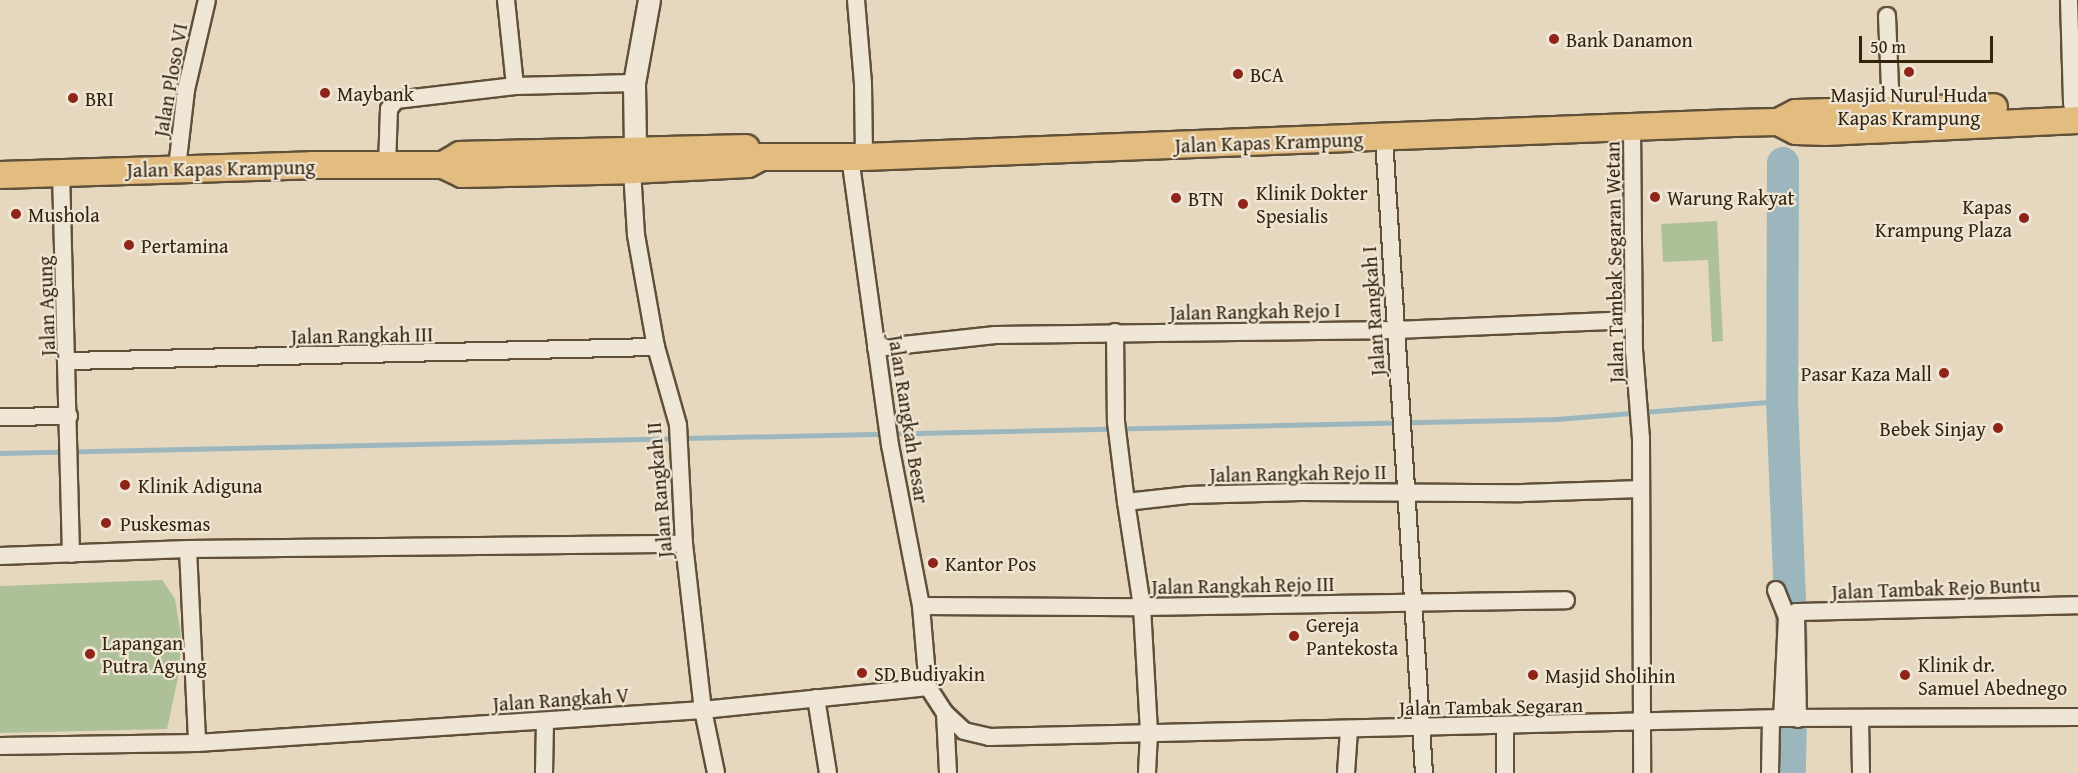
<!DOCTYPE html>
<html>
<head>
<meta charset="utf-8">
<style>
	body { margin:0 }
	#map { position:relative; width:2078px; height:773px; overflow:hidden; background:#e6d8bf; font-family:"Gentium Book Plus",serif }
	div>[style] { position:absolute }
	.green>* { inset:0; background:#aec097 }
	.stream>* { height:5px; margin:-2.5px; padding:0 2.5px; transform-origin:2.5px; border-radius:2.5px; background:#9bb7bd }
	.river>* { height:32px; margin:-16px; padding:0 16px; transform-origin:16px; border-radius:16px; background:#9bb7bd }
	.roads { filter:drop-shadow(2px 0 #60503a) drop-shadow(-2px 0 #60503a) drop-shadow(0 2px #60503a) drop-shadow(0 -2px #60503a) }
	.minor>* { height:16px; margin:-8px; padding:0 8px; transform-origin:8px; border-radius:8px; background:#efe6d5 }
	.tertiary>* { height:21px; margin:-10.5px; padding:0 10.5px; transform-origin:10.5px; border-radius:10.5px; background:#efe6d5 }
	.primary>* { height:26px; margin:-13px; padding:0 13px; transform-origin:13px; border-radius:13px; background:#e3bc80 }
	.dots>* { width:16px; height:16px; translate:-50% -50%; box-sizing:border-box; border:3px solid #efe6d5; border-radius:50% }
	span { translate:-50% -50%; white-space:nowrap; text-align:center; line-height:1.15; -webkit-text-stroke:4.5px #efe6d5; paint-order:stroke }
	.poi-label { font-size:20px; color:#34230d }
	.left { translate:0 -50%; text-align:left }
	.right { translate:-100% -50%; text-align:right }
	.street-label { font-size:20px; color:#34230d }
	.scale { position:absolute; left:1859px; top:36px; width:134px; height:27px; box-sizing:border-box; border:3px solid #34230d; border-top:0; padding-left:8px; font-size:18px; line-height:21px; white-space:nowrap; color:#34230d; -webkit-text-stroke:4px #efe6d5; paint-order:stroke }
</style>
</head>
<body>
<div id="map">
	<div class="green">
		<i style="clip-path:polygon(1717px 221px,1723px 341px,1712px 342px,1708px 260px,1663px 262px,1661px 224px)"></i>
		<i style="clip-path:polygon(162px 580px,175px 599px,181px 634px,179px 673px,167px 729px,0 733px,0 586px)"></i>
	</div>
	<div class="stream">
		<i style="left:0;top:453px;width:1557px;rotate:-1.25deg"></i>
		<i style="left:1557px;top:419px;width:226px;rotate:-4.6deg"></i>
	</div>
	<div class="river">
		<i style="left:1783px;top:163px;width:238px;rotate:90.2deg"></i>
		<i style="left:1782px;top:401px;width:252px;rotate:87.7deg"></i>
		<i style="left:1792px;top:653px;width:120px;rotate:91deg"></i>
	</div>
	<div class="roads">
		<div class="minor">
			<i style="left:506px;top:0;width:86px;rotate:84deg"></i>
			<i style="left:856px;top:0;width:84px;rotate:85.2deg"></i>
			<i style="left:863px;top:84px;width:73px;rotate:89.2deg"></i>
			<i style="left:2069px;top:0;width:104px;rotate:88.3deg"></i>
			<i style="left:1887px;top:16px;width:94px;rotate:87.6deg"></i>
			<i style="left:1632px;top:127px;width:223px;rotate:89.5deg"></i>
			<i style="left:1634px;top:350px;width:88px;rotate:85.5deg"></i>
			<i style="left:1641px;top:438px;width:335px;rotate:89.8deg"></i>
			<i style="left:1384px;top:138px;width:636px;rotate:86.4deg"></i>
			<i style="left:850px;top:157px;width:291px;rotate:82.1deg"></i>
			<i style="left:890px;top:445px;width:164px;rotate:79.1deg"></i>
			<i style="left:921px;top:606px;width:81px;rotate:85.1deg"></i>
			<i style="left:928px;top:687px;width:31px;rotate:57deg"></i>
			<i style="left:945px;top:713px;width:26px;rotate:43deg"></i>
			<i style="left:964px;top:731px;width:26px;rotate:13deg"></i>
			<i style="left:989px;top:737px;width:793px;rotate:-1.37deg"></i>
			<i style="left:1782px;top:718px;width:296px;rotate:-0.2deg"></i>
			<i style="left:387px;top:166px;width:57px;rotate:-88deg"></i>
			<i style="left:389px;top:109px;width:11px;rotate:-52deg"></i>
			<i style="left:396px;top:100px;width:120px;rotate:-6.7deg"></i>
			<i style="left:515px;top:86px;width:119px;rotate:-1.4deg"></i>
			<i style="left:177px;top:168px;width:79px;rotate:-83.4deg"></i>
			<i style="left:186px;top:90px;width:92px;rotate:-76.9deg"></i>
			<i style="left:632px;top:170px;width:65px;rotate:86.5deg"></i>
			<i style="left:636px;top:235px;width:114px;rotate:79.9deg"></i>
			<i style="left:656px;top:347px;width:81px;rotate:74.2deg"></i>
			<i style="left:678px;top:425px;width:119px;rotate:87.1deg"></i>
			<i style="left:684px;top:544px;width:167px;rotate:83.5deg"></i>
			<i style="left:703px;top:710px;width:64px;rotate:78.3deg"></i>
			<i style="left:61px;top:172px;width:382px;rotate:88.5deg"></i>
			<i style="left:1115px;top:332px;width:90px;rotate:89.4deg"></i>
			<i style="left:1116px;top:422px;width:81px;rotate:82.9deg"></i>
			<i style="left:1126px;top:502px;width:62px;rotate:-6.4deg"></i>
			<i style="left:1188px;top:495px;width:113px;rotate:-1.5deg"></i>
			<i style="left:1301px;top:492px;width:221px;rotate:0.3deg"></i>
			<i style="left:1522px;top:493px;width:119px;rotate:-1.9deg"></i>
			<i style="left:876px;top:348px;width:120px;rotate:-6.2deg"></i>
			<i style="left:995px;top:335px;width:400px;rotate:-0.7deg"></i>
			<i style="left:1395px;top:330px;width:239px;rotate:-2.4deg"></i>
			<i style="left:69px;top:361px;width:587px;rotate:-1.37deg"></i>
			<i style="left:0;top:417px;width:69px;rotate:-0.8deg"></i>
			<i style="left:1126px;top:502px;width:106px;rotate:81.3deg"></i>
			<i style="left:1142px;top:607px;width:126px;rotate:86.8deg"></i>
			<i style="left:1149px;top:733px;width:40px;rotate:92.9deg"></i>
			<i style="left:188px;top:549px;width:194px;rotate:87.3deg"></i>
			<i style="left:0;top:556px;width:188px;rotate:-2.1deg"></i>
			<i style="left:188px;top:549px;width:496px;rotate:-0.6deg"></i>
			<i style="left:1776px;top:590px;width:29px;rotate:68deg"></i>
			<i style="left:1787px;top:617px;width:101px;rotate:92.8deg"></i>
			<i style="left:921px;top:606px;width:221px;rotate:0.3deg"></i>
			<i style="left:1142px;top:607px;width:424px;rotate:-0.9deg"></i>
			<i style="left:816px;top:698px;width:76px;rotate:80.9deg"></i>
			<i style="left:945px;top:713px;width:60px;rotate:87.1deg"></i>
			<i style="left:1798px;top:719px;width:107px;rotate:-91.1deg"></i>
			<i style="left:1796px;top:612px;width:282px;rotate:-1.4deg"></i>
			<i style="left:1860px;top:719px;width:54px;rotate:88.9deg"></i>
			<i style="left:0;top:746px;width:197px;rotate:-0.9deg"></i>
			<i style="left:197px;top:743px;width:507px;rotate:-3.73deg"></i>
			<i style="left:703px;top:710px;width:226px;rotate:-5.8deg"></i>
			<i style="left:544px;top:773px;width:52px;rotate:-88.9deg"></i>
			<i style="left:1346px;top:773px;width:43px;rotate:-86deg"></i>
			<i style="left:1505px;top:773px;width:46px;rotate:-90deg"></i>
			<i style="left:1770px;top:773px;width:54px;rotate:-88.9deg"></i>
		</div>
		<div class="tertiary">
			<i style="left:635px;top:148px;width:65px;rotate:-90.9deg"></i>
			<i style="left:634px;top:83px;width:84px;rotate:-79.8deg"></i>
		</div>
		<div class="primary">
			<i style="left:1778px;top:122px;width:20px;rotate:-27deg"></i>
			<i style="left:1796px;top:113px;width:198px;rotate:-1.7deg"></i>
			<i style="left:443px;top:165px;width:20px;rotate:-30deg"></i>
			<i style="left:460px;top:155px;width:286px;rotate:-1.4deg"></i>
			<i style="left:0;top:175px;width:312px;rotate:-1.8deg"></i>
			<i style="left:312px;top:165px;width:131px"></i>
			<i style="left:443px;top:165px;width:21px;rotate:25deg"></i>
			<i style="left:462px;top:174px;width:170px;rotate:-1.3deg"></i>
			<i style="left:632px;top:170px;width:116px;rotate:-3deg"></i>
			<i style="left:748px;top:164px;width:15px;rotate:-28deg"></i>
			<i style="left:761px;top:157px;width:103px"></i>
			<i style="left:864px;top:157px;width:871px;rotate:-2.24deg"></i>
			<i style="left:1734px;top:123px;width:44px;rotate:-1.3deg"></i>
			<i style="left:1778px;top:122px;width:20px;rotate:27deg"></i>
			<i style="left:1796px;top:131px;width:30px;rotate:2deg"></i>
			<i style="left:1826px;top:132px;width:252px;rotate:-2.7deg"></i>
		</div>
	</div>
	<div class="dots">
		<i style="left:1554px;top:39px;background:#8f2418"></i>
		<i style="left:1909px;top:72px;background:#8f2418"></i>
		<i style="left:1238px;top:74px;background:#8f2418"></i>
		<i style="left:325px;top:93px;background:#8f2418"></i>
		<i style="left:73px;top:98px;background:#8f2418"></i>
		<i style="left:1655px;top:197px;background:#8f2418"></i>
		<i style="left:1176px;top:198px;background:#8f2418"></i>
		<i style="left:1243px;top:204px;background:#8f2418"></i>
		<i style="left:16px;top:214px;background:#8f2418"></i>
		<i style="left:2024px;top:218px;background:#8f2418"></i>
		<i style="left:129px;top:245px;background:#8f2418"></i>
		<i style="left:1944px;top:373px;background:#8f2418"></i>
		<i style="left:1998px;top:428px;background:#8f2418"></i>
		<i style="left:125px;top:485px;background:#8f2418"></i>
		<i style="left:106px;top:523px;background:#8f2418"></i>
		<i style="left:933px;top:563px;background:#8f2418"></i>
		<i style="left:1294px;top:636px;background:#8f2418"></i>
		<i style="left:90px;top:654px;background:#8f2418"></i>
		<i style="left:862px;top:673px;background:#8f2418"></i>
		<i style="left:1533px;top:675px;background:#8f2418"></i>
		<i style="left:1905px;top:675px;background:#8f2418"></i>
	</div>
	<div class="poi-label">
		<span class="left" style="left:1566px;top:39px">Bank Danamon</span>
		<span class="left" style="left:1250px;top:74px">BCA</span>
		<span class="left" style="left:337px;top:93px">Maybank</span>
		<span style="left:1909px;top:106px">Masjid Nurul Huda<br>Kapas Krampung</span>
		<span class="left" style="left:85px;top:98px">BRI</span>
		<span class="left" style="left:1256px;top:204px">Klinik Dokter<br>Spesialis</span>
		<span class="left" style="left:1667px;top:197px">Warung Rakyat</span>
		<span class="left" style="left:1188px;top:198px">BTN</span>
		<span class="right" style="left:2012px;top:218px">Kapas<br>Krampung Plaza</span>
		<span class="left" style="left:28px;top:214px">Mushola</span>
		<span class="left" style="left:141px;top:245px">Pertamina</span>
		<span class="right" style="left:1932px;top:373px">Pasar Kaza Mall</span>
		<span class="right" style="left:1986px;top:428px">Bebek Sinjay</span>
		<span class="left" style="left:138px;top:485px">Klinik Adiguna</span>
		<span class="left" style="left:120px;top:523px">Puskesmas</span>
		<span class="left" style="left:945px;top:563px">Kantor Pos</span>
		<span class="left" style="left:1306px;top:636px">Gereja<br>Pantekosta</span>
		<span class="left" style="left:102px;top:654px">Lapangan<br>Putra Agung</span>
		<span class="left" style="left:1918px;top:676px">Klinik dr.<br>Samuel Abednego</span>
		<span class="left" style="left:874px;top:673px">SD Budiyakin</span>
		<span class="left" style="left:1545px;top:675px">Masjid Sholihin</span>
	</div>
	<div class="street-label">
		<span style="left:170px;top:80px;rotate:-80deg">Jalan Ploso VI</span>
		<span style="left:1269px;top:142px;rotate:-2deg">Jalan Kapas Krampung</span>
		<span style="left:221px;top:168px;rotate:-1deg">Jalan Kapas Krampung</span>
		<span style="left:1614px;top:262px;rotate:-91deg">Jalan Tambak Segaran Wetan</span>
		<span style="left:46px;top:306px;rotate:-92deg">Jalan Agung</span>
		<span style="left:1255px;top:311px;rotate:-1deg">Jalan Rangkah Rejo I</span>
		<span style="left:1373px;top:311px;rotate:-94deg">Jalan Rangkah I</span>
		<span style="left:362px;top:335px;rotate:-1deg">Jalan Rangkah III</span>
		<span style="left:909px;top:419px;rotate:81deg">Jalan Rangkah Besar</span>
		<span style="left:1298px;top:473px;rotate:-1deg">Jalan Rangkah Rejo II</span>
		<span style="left:659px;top:490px;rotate:-95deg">Jalan Rangkah II</span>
		<span style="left:1243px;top:585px;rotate:-1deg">Jalan Rangkah Rejo III</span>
		<span style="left:1936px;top:588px;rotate:-2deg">Jalan Tambak Rejo Buntu</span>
		<span style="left:561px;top:699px;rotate:-4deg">Jalan Rangkah V</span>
		<span style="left:1491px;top:706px;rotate:-1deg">Jalan Tambak Segaran</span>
	</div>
	<div class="scale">50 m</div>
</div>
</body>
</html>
